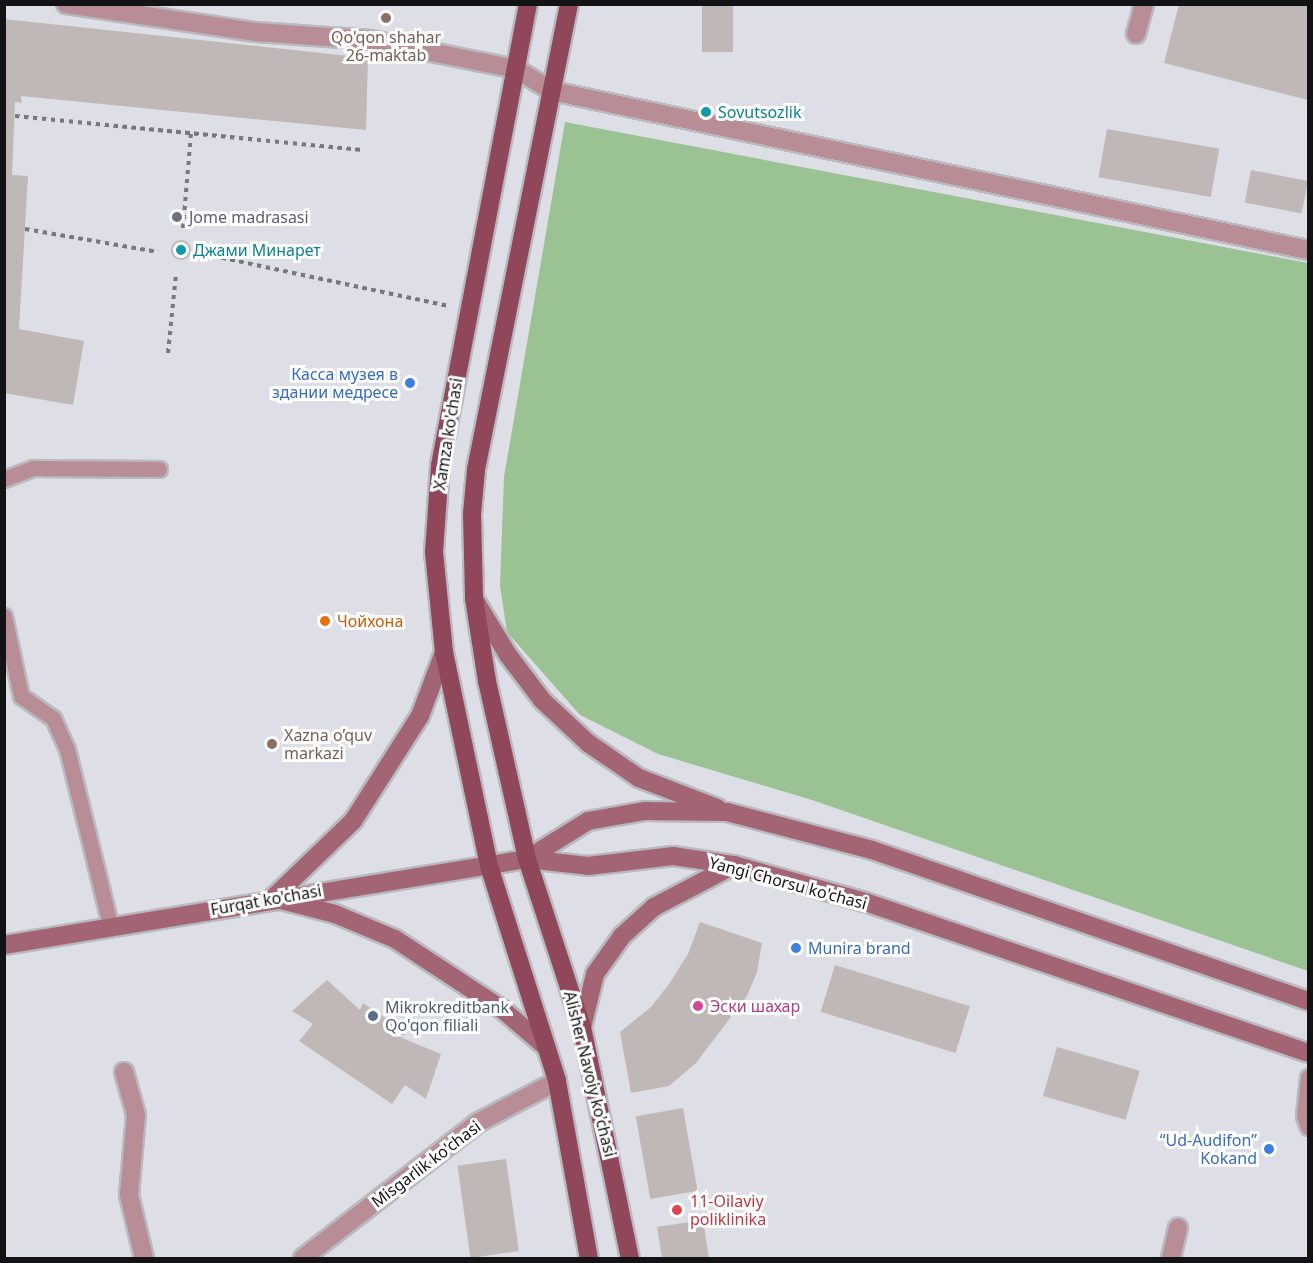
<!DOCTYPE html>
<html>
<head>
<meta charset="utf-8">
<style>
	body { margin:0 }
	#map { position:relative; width:1313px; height:1263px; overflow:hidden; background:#dedfe6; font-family:"Noto Sans",sans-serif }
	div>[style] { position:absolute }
	.green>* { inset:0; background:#9bc292 }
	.building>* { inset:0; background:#bfb8b7; transform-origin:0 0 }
	.round { border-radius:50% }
	.path>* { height:4px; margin-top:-2px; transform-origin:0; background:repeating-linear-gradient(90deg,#77777c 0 4.5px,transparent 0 9px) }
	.roads { filter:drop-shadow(2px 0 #b9bac0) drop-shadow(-2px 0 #b9bac0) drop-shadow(0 2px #b9bac0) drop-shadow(0 -2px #b9bac0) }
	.lane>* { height:15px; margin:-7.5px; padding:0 7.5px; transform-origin:7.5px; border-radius:7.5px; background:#b98d96 }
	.street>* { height:18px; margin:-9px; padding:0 9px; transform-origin:9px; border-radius:9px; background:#b98d96 }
	.secondary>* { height:18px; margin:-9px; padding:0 9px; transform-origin:9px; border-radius:9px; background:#a36573 }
	.primary>* { height:18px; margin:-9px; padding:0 9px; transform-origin:9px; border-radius:9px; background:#91475a }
	.dots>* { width:16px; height:16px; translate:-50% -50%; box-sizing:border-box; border:3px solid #fff; border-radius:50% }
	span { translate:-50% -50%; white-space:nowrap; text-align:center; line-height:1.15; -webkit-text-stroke:6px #fff; paint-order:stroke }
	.education-label { font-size:16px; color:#785e54 }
	.left { translate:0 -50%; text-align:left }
	.culture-label { font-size:16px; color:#0d838f }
	.worship-label { font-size:16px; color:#5b616d }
	.shop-label { font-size:16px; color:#366cbe }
	.right { translate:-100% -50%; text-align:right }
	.street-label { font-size:16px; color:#131315 }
	.food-label { font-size:16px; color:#c56008 }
	.hotel-label { font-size:16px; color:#b23c85 }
	.service-label { font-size:16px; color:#4e5e75 }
	.health-label { font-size:16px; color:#be3a42 }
	.frame { position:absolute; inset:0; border:6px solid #131315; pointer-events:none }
</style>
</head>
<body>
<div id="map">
	<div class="green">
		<i style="clip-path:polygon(565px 122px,1308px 263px,1308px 971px,812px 800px,658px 754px,580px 715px,507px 632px,500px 586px,504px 477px)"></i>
	</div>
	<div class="building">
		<i style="left:702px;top:4px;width:31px;height:48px"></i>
		<i style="clip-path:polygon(1179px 4px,1308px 4px,1308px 100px,1164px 63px)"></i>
		<i style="clip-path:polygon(4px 19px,368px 58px,366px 130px,21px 96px,22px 103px,15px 102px,12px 175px,28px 176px,19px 329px,84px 341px,73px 405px,4px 393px)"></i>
		<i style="left:1107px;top:129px;width:114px;height:49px;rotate:10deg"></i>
		<i style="left:1251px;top:170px;width:58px;height:33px;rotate:11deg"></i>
		<i class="round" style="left:171px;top:240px;width:20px;height:20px"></i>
		<i style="clip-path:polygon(700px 922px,762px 943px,757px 972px,747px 996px,696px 1063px,669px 1086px,631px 1093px,620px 1032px,651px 1007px,669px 984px,688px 954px)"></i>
		<i style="left:835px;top:965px;width:141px;height:49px;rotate:17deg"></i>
		<i style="clip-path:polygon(327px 980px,360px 1010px,363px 1003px,406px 1032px,402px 1038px,441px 1054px,426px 1099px,405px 1085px,392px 1104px,299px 1041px,313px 1024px,292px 1011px)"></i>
		<i style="left:1057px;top:1047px;width:86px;height:51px;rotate:16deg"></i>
		<i style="left:683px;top:1108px;width:84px;height:48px;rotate:80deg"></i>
		<i style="left:506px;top:1159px;width:93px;height:49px;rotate:82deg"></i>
		<i style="clip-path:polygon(703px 1220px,709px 1258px,662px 1258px,657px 1227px)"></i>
	</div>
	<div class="path">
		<i style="left:15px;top:116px;width:349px;rotate:5.6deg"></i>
		<i style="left:183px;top:228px;width:95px;rotate:-85.2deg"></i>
		<i style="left:25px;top:229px;width:135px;rotate:9.8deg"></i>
		<i style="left:204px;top:254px;width:250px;rotate:12deg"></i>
		<i style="left:168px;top:353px;width:79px;rotate:-84.2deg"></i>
	</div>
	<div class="roads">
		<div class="lane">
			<i style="left:4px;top:479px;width:31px;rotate:-21deg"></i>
			<i style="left:33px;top:468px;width:126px;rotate:0.5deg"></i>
			<i style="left:4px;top:616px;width:82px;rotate:78deg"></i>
			<i style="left:21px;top:696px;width:39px;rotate:35deg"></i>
			<i style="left:53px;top:718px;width:34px;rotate:66deg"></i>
			<i style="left:67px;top:749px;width:184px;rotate:76.2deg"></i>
			<i style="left:1308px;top:1077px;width:39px;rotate:96deg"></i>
			<i style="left:1304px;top:1116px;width:12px;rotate:70deg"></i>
		</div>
		<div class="street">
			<i style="left:66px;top:4px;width:192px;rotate:8.4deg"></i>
			<i style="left:256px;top:32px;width:115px;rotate:4deg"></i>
			<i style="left:371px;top:40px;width:148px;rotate:11.3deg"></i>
			<i style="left:516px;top:69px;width:42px;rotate:31.4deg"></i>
			<i style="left:552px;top:91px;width:773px;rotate:11.88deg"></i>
			<i style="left:1136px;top:34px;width:31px;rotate:-75deg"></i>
			<i style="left:124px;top:1072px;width:45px;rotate:74.4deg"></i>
			<i style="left:136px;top:1115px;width:80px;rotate:95deg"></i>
			<i style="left:129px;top:1195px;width:65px;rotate:76.6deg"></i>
			<i style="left:303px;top:1258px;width:222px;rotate:-37.7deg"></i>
			<i style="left:479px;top:1122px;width:88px;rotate:-27.7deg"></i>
			<i style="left:1171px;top:1258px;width:31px;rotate:-77deg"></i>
		</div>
		<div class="secondary">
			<i style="left:474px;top:599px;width:66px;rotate:58.7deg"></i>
			<i style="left:508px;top:655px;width:56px;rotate:52.9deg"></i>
			<i style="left:542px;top:700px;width:63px;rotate:43.1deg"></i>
			<i style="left:588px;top:743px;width:62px;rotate:34.5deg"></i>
			<i style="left:639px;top:778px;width:84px;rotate:21deg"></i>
			<i style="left:527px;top:859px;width:72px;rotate:-31.9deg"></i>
			<i style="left:588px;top:821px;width:58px;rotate:-10deg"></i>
			<i style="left:645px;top:811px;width:82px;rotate:0.7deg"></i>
			<i style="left:727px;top:812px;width:150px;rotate:14.7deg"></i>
			<i style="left:872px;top:850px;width:461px;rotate:19.1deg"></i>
			<i style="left:273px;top:898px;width:111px;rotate:-43.9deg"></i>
			<i style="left:353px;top:821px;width:125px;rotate:-57.5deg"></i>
			<i style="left:420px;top:716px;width:68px;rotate:-69.4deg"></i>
			<i style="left:281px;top:900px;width:56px;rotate:14.5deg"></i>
			<i style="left:335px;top:914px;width:65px;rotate:22.6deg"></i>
			<i style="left:395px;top:939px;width:129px;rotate:33.3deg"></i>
			<i style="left:503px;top:1010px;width:55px;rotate:40.6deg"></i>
			<i style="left:4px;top:945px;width:530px;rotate:-9.34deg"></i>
			<i style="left:527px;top:859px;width:61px;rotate:6.5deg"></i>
			<i style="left:588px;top:866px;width:86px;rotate:-6.7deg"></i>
			<i style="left:673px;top:856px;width:62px;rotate:8.4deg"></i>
			<i style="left:734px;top:865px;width:136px;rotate:15.8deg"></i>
			<i style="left:865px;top:902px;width:468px;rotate:18.8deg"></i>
			<i style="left:582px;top:1027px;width:55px;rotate:-76.2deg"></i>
			<i style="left:595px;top:974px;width:47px;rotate:-54.6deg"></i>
			<i style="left:622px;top:936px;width:43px;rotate:-42.2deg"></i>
			<i style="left:654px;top:907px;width:90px;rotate:-27.7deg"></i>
		</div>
		<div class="primary">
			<i style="left:528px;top:4px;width:470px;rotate:100.8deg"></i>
			<i style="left:440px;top:466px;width:86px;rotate:94deg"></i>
			<i style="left:434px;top:552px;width:100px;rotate:84.3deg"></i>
			<i style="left:444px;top:652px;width:219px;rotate:78.1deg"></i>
			<i style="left:489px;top:866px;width:225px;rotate:72.4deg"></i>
			<i style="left:557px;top:1081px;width:180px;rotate:79.8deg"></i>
			<i style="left:569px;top:4px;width:475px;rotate:101.3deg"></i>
			<i style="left:476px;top:470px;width:44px;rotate:95.2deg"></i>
			<i style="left:472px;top:514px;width:84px;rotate:88.6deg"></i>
			<i style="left:474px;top:598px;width:84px;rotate:81.1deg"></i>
			<i style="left:487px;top:681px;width:182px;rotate:77.3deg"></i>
			<i style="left:527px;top:859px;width:177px;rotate:71.9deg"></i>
			<i style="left:582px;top:1027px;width:236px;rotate:78.3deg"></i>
		</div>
	</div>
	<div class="dots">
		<i style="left:386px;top:18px;background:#8d6e63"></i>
		<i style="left:706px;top:112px;background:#0f9aa8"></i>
		<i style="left:177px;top:217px;background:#6b7280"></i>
		<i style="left:181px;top:250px;background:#0f9aa8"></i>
		<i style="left:410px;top:383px;background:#3f7fe0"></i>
		<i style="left:325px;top:621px;background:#e8710a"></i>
		<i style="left:272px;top:744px;background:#8d6e63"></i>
		<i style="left:796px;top:948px;background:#3f7fe0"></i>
		<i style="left:698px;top:1006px;background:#d1479c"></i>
		<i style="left:373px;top:1016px;background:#5c6f8a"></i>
		<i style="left:1269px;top:1149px;background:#3f7fe0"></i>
		<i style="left:677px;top:1210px;background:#e0444e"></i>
	</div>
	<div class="education-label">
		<span style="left:386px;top:46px">Qo'qon shahar<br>26-maktab</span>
		<span class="left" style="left:284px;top:744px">Xazna o’quv<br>markazi</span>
	</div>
	<div class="culture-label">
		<span class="left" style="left:718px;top:112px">Sovutsozlik</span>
		<span class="left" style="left:193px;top:250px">Джами Минарет</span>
	</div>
	<div class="worship-label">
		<span class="left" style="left:189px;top:217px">Jome madrasasi</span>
	</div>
	<div class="shop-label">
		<span class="right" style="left:398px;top:383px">Касса музея в<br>здании медресе</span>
		<span class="left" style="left:808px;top:948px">Munira brand</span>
		<span class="right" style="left:1257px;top:1149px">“Ud-Audifon”<br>Kokand</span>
	</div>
	<div class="street-label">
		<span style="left:448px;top:434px;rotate:-81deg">Xamza ko'chasi</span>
		<span style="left:788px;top:883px;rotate:15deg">Yangi Chorsu ko'chasi</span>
		<span style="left:266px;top:900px;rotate:-10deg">Furqat ko'chasi</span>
		<span style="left:590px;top:1074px;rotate:76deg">Alisher Navoiy ko'chasi</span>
		<span style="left:426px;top:1164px;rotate:-37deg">Misgarlik ko'chasi</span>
	</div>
	<div class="food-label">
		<span class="left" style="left:337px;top:621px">Чойхона</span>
	</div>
	<div class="hotel-label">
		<span class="left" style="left:710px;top:1006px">Эски шахар</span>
	</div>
	<div class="service-label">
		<span class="left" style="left:385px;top:1016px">Mikrokreditbank<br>Qo'qon filiali</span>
	</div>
	<div class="health-label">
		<span class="left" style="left:690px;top:1210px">11-Oilaviy<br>poliklinika</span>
	</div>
	<div class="frame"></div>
</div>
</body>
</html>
